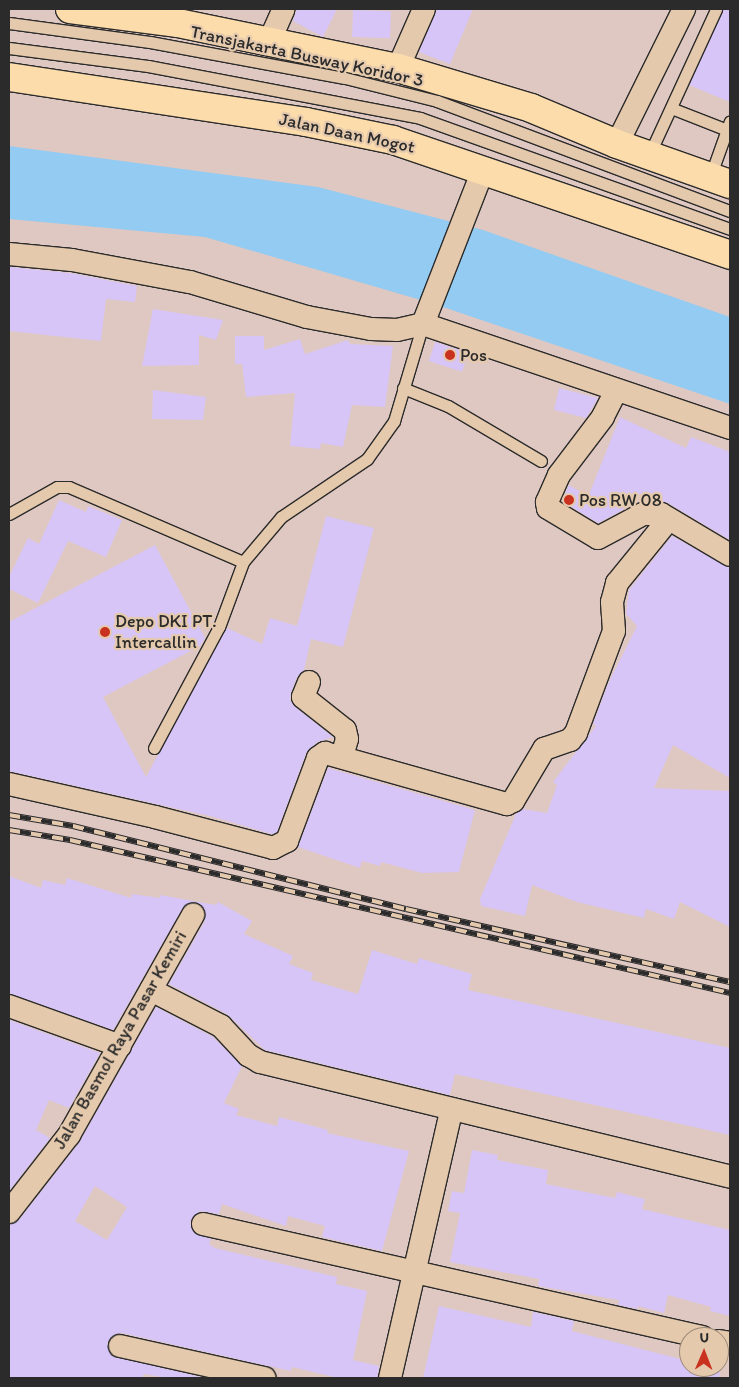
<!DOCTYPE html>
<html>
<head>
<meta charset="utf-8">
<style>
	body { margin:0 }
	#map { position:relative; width:739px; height:1387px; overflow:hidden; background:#e0c8c2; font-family:Itim,sans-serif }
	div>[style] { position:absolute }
	.water>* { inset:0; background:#93cbf2 }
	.building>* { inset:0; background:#d6c5f6; transform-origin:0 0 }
	.roads { filter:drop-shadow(1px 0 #2b2b2b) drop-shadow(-1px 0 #2b2b2b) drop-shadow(0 1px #2b2b2b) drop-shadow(0 -1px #2b2b2b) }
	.service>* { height:11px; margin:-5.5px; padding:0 5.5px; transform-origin:5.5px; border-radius:5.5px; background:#e5c9ac }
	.minor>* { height:22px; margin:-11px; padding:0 11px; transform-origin:11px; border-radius:11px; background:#e5c9ac }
	.trunk>* { height:28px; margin:-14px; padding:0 14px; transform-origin:14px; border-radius:14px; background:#fddcac }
	.rail>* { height:5.5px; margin-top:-2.75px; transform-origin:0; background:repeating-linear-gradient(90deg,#e5c9ac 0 11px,#2b2b2b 0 22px); box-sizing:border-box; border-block:1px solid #2b2b2b }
	.dots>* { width:14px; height:14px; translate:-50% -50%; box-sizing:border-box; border:2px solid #e5c9ac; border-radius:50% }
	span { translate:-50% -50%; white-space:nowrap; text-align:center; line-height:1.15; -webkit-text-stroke:4.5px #e5c9ac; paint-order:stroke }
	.street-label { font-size:18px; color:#2b2b2b }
	.poi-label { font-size:18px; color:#2b2b2b }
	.left { translate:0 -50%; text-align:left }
	.frame { position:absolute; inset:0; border:10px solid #2b2b2b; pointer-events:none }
	.north { position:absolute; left:679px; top:1327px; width:50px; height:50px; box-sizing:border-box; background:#e5c9ac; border:1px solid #9b8a78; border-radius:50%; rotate:1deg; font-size:14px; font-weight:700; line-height:20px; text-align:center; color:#2b2b2b }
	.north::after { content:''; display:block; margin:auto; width:18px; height:22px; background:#c8321e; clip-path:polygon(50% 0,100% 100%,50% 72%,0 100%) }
</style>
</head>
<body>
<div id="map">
	<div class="water">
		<i style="clip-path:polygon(9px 146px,318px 187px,483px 230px,730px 317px,730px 404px,431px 303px,205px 237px,9px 219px)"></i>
	</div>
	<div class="building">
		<i style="clip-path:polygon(297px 9px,337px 9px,323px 37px,293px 21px)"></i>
		<i style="clip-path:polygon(437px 9px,473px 9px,450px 64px,419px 52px)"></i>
		<i style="clip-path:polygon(723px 9px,730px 9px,730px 102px,689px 85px)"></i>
		<i style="left:353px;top:10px;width:38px;height:27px;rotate:2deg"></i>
		<i style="clip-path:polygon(9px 267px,70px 273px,137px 286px,135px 302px,106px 299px,101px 341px,9px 331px)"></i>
		<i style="clip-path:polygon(153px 309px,223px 320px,216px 340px,199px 335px,199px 365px,142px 366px)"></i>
		<i style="clip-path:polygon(235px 336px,264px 336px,264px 350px,300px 339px,305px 354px,348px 340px,350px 344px,393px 346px,385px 407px,352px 405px,343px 447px,321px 443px,320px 449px,290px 446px,295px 393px,246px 397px,242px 364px,235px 364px)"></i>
		<i style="left:435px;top:342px;width:35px;height:20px;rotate:18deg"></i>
		<i style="clip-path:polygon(559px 388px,598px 398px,586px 418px,554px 410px)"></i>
		<i style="clip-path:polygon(153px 390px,206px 397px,203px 420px,152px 419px)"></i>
		<i style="clip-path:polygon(620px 417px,686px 448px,691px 437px,730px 452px,730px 540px,668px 503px,637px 493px,621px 511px,598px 523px,562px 501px,569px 485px,588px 497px)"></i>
		<i style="clip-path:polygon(59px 500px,86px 512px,88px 506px,122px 520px,106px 557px,68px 541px,38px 603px,9px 589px,9px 577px,28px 538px,39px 544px)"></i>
		<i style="clip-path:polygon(326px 516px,374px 528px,343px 647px,311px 639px,304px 670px,297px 677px,291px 692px,290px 700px,295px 707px,333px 737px,317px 742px,306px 753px,277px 832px,272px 834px,210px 816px,9px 771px,9px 622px,155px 545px,205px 638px,200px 646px,103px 697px,146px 777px,227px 628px,262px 644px,270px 618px,297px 626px)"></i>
		<i style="clip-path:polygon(672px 536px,730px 568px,730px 778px,673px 745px,654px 788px,730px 791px,730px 927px,680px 902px,674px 919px,646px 909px,644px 918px,577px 902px,532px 885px,525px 916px,481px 906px,480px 899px,516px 814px,523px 809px,547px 813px,557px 785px,553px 782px,596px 726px,593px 724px,608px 684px,637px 626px,626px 614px,629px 590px)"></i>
		<i style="clip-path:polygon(328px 768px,475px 810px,459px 872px,422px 873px,381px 862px,380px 866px,362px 861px,360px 868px,298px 847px)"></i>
		<i style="clip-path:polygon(9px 876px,41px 888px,43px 880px,65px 885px,67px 878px,131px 898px,132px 894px,160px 898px,160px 895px,216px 905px,218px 902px,252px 921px,244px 934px,293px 956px,289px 964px,313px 973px,311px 980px,358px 994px,372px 950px,417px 964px,419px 958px,472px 974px,468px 990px,730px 1048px,730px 1135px,455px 1074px,450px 1095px,265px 1050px,227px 1014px,169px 984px,205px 921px,204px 908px,193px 902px,182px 909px,113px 1030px,9px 993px)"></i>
		<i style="clip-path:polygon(evenodd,156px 1007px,213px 1037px,242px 1066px,224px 1103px,239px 1109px,236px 1115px,277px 1126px,279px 1117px,328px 1130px,327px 1133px,409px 1151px,382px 1251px,322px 1237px,325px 1226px,288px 1216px,286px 1226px,222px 1204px,219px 1214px,200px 1211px,190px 1222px,194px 1233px,211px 1239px,209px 1244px,215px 1248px,337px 1277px,336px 1284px,367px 1291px,353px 1360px,379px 1366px,377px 1378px,338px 1378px,292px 1367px,291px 1371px,122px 1333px,116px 1334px,107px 1343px,112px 1356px,205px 1378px,168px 1378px,144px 1374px,142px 1378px,9px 1378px,9px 1225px,19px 1220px,79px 1143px,156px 1007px,95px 1186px,127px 1207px,107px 1240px,75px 1221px,95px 1186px)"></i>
		<i style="clip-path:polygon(9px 1020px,100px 1053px,69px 1108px,49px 1100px,36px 1130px,50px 1138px,9px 1191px)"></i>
		<i style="clip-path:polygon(472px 1150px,498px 1155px,497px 1160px,548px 1170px,546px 1184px,615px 1198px,617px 1192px,645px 1199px,642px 1209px,730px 1230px,730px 1316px,710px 1311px,711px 1307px,668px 1295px,664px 1313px,638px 1306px,638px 1309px,618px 1305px,619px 1300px,538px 1286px,539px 1279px,450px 1262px,460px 1213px,448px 1211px,452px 1191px,464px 1193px)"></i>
		<i style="clip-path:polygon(439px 1306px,531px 1327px,533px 1312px,574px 1321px,572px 1331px,684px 1360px,689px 1367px,720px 1371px,719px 1378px,423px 1378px)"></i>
	</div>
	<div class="roads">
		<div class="service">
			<i style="left:9px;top:23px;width:142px;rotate:7.7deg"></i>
			<i style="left:150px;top:42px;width:198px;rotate:10.5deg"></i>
			<i style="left:345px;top:78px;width:95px;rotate:14deg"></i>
			<i style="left:437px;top:101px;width:313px;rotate:20.6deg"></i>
			<i style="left:9px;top:48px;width:140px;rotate:7.4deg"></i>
			<i style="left:148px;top:66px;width:277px;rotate:10.8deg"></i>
			<i style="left:420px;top:118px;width:329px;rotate:19.7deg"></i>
			<i style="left:671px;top:108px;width:60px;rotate:21.4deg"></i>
			<i style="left:649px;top:155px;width:161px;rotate:-65.3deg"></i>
			<i style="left:710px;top:177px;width:59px;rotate:-70.3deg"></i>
			<i style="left:403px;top:388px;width:48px;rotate:21.8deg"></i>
			<i style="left:448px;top:406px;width:108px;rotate:30.6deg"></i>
			<i style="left:9px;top:514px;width:55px;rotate:-29.4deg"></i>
			<i style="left:57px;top:487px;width:12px"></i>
			<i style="left:69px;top:487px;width:189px;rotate:23.3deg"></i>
			<i style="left:154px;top:748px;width:137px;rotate:-61.8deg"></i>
			<i style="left:219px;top:627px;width:69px;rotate:-69.7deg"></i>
			<i style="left:243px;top:562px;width:59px;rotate:-49.8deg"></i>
			<i style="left:281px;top:517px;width:104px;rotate:-34deg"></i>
			<i style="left:367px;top:459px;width:47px;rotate:-54.6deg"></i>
			<i style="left:394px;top:421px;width:101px;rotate:-73.4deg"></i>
		</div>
		<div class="minor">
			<i style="left:269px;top:42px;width:36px;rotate:-66deg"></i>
			<i style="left:398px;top:68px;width:64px;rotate:-66.2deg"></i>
			<i style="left:617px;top:144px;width:151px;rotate:-63.6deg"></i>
			<i style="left:9px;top:254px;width:63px;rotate:5.4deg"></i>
			<i style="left:72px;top:260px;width:120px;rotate:10.6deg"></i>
			<i style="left:190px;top:282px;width:122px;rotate:16.7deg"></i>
			<i style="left:307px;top:317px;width:65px;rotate:10.6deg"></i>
			<i style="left:371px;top:329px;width:26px;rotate:2deg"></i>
			<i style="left:397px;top:330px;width:27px;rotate:-13deg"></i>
			<i style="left:423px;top:324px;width:324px;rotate:18.7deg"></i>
			<i style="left:423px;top:324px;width:165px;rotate:-68.7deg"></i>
			<i style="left:616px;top:391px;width:29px;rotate:117deg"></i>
			<i style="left:603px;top:417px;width:73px;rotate:127.2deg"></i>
			<i style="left:559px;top:475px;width:30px;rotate:114deg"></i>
			<i style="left:547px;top:502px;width:6px;rotate:81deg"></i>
			<i style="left:548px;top:508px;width:58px;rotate:31deg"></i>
			<i style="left:598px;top:538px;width:51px;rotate:-28.1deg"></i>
			<i style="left:643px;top:514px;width:18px"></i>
			<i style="left:661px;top:514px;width:80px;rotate:30.7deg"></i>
			<i style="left:309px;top:682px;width:16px;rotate:112deg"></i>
			<i style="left:303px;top:697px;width:53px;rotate:38.2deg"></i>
			<i style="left:345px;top:730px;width:9px;rotate:77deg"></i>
			<i style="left:347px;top:739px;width:19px;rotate:106deg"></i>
			<i style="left:9px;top:784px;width:150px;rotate:12.7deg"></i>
			<i style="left:155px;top:817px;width:122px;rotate:14.7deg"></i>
			<i style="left:273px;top:848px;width:16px;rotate:-27deg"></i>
			<i style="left:287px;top:841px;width:89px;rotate:-69.5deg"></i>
			<i style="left:318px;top:758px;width:9px;rotate:-36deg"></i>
			<i style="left:325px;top:753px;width:189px;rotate:15.7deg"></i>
			<i style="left:507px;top:804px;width:7px;rotate:-27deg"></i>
			<i style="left:513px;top:801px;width:61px;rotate:-59.2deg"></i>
			<i style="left:544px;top:749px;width:28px;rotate:-19deg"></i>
			<i style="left:570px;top:740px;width:9px;rotate:-49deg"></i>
			<i style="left:576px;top:733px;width:109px;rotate:-69.6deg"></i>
			<i style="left:614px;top:631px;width:29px;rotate:-94deg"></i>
			<i style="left:612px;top:602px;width:20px;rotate:-75deg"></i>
			<i style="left:617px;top:583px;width:82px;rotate:-50.9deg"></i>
			<i style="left:151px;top:990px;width:79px;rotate:27.2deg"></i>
			<i style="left:221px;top:1026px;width:40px;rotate:47deg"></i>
			<i style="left:248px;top:1055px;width:14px;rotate:30deg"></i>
			<i style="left:260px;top:1062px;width:484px;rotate:13.7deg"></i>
			<i style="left:9px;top:1006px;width:118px;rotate:19.8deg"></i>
			<i style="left:9px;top:1212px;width:98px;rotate:-52.1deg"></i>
			<i style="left:69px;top:1135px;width:253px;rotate:-60.6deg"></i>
			<i style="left:203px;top:1224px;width:512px;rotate:12.76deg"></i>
			<i style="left:719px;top:1341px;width:11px;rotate:10deg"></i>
			<i style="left:120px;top:1346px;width:148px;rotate:12.5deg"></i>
			<i style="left:390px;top:1378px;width:274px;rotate:-77.1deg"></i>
		</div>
		<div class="trunk">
			<i style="left:70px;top:9px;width:109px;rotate:7.4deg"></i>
			<i style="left:178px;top:23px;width:225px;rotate:11.6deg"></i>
			<i style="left:398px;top:68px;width:139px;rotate:16.7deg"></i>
			<i style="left:531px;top:108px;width:93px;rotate:22.7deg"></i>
			<i style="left:617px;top:144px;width:120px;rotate:19.5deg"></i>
			<i style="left:9px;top:77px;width:300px;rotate:8.6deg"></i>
			<i style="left:306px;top:122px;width:89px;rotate:11.7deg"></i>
			<i style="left:393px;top:140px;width:356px;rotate:18.8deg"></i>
		</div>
	</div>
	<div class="rail">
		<i style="left:9px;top:815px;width:65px;rotate:9.8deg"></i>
		<i style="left:73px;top:826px;width:343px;rotate:14deg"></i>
		<i style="left:406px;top:909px;width:332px;rotate:12.7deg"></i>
		<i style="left:9px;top:830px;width:62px;rotate:9.3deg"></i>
		<i style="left:70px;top:840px;width:678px;rotate:13.05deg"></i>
	</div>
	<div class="dots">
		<i style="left:450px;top:355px;background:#c8321e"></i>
		<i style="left:569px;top:500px;background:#c8321e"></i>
		<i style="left:105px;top:632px;background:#c8321e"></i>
	</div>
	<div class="street-label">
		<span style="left:307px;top:56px;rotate:12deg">Transjakarta Busway Koridor 3</span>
		<span style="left:347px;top:133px;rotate:12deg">Jalan Daan Mogot</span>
		<span style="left:120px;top:1040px;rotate:-60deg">Jalan Basmol Raya Pasar Kemiri</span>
	</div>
	<div class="poi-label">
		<span class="left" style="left:460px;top:355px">Pos</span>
		<span class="left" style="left:579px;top:500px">Pos RW 08</span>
		<span class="left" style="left:115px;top:632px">Depo DKI PT.<br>Intercallin</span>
	</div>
	<div class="frame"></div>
	<div class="north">U</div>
</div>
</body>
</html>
